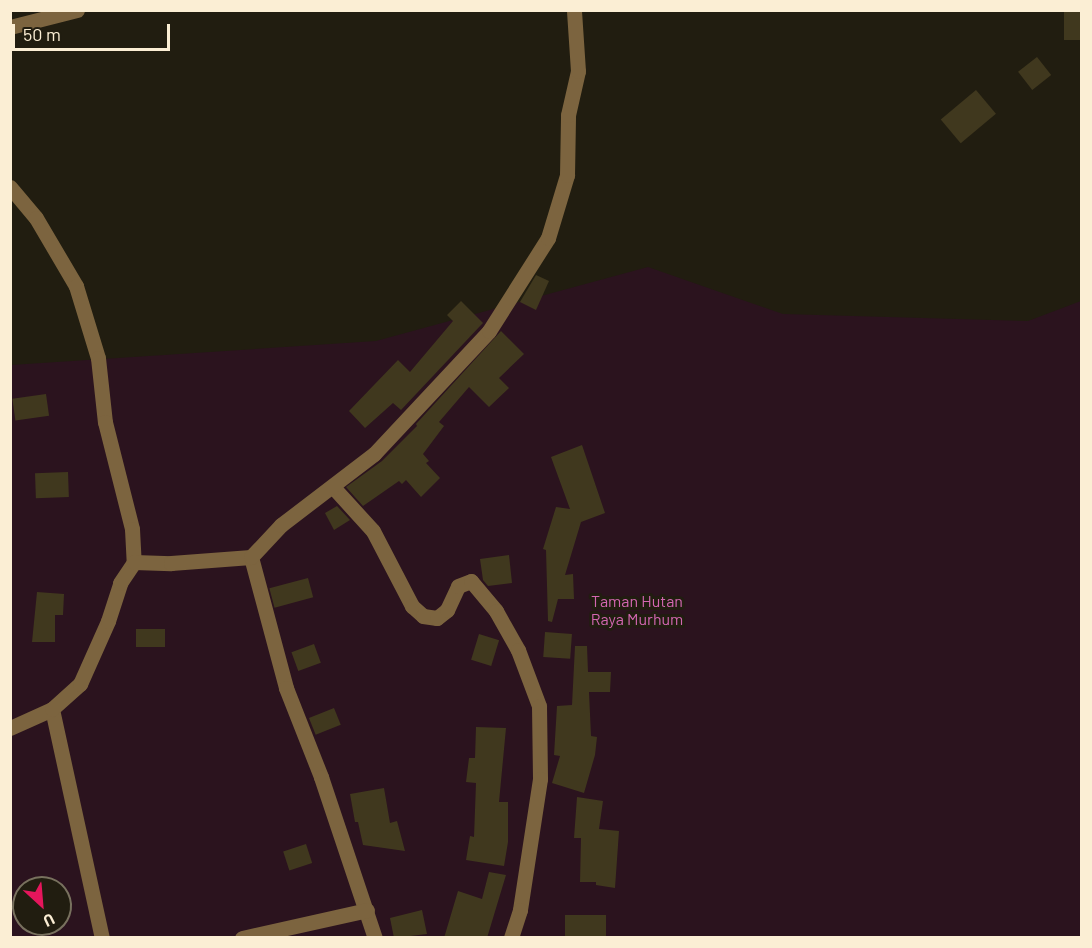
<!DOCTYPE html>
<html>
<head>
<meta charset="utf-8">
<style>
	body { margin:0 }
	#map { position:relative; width:1092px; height:948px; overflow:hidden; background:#211d10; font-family:Barlow,sans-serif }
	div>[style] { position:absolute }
	.green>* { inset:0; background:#2b131e }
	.building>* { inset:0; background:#40381e; transform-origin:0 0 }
	.minor>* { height:15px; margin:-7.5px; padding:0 7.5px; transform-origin:7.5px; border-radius:7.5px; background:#7c643f }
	span { translate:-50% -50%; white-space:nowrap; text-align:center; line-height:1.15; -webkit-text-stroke:6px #211d10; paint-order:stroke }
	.park-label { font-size:16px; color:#d467b2 }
	.frame { position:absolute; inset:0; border:12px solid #fbeed4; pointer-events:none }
	.north { position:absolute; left:12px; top:876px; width:60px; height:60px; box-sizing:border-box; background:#211d10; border:2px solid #78715e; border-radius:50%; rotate:154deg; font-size:16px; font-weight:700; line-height:24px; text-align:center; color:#fbeed4 }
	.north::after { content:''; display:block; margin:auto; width:21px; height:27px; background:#e5165c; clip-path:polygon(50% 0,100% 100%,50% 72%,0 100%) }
	.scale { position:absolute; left:12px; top:24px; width:158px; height:27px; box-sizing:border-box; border:3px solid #fbeed4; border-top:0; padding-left:8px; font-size:18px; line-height:21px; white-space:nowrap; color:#fbeed4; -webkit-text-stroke:4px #211d10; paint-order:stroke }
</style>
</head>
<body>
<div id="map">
	<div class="green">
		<i style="clip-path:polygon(evenodd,648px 267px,783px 314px,1028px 321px,1081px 301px,1081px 937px,11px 938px,11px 365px,376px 341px,648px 267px,24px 888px,60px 888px,60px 924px,24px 924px,24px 888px)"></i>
	</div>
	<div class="building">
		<i style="left:1064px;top:10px;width:18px;height:30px"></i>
		<i style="left:1037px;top:57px;width:23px;height:24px;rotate:52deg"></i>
		<i style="left:976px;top:90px;width:31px;height:46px;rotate:50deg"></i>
		<i style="clip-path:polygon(536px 275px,549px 281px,536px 310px,520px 302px)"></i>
		<i style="clip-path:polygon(461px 301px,483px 323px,481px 325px,401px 410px,393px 403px,365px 428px,349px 411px,398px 360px,410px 372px,453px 321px,447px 315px)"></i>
		<i style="clip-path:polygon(501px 331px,524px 354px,499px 378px,509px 388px,489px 407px,469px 387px,439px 422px,444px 426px,423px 454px,429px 461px,426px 463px,440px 478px,421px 497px,406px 480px,402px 484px,399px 481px,363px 506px,346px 487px,382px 461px,417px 426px,416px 424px)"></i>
		<i style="left:46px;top:394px;width:22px;height:34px;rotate:82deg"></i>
		<i style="clip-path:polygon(582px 445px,605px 513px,581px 522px,565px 575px,573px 574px,574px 599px,558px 599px,552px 622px,548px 621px,546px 550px,543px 549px,556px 507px,570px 509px,551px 457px)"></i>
		<i style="left:68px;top:472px;width:25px;height:33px;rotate:88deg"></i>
		<i style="clip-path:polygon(337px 506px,350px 520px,334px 530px,325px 513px)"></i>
		<i style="clip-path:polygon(509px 555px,512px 583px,488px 586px,483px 580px,480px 559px)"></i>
		<i style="left:308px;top:578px;width:20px;height:40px;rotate:75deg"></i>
		<i style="clip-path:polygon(37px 592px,64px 594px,63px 615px,55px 615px,55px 642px,32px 642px)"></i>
		<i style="left:165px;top:629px;width:18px;height:29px;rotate:90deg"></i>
		<i style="left:545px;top:632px;width:27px;height:25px;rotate:4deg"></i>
		<i style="left:479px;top:634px;width:21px;height:27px;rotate:17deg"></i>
		<i style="left:314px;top:644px;width:20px;height:24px;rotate:70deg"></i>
		<i style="clip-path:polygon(575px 646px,587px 646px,588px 672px,611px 672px,610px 692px,589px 692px,591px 736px,597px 737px,595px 755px,584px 793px,552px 783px,560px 756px,554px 755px,557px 706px,572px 705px)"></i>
		<i style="left:334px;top:708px;width:18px;height:27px;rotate:68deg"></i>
		<i style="clip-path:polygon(476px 727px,506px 728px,499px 802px,508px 802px,508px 842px,504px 866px,466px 860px,470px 836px,474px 837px,476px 783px,466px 782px,469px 758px,475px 758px)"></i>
		<i style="clip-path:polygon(384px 788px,390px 823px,397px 821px,405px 851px,363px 845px,358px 822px,355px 822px,350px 794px)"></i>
		<i style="clip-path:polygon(577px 797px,603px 801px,599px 829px,619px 831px,615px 888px,596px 885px,596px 882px,580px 882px,581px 838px,574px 838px)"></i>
		<i style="left:306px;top:844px;width:20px;height:24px;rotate:72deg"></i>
		<i style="clip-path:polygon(489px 872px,506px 875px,487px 938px,444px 938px,458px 891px,482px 899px)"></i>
		<i style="clip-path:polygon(422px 910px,427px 934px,394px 938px,390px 918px)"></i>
		<i style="left:565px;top:915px;width:41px;height:23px"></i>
	</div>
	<div class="minor">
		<i style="left:10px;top:27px;width:69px;rotate:-14.2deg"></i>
		<i style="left:10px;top:187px;width:40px;rotate:50deg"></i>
		<i style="left:36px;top:218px;width:79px;rotate:59.5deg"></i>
		<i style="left:76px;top:286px;width:75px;rotate:73deg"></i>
		<i style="left:98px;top:358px;width:64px;rotate:83.8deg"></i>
		<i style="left:105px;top:422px;width:110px;rotate:75.8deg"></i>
		<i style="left:132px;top:529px;width:33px;rotate:87deg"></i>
		<i style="left:333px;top:487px;width:59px;rotate:47.7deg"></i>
		<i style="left:373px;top:531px;width:85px;rotate:62.5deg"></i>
		<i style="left:412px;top:606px;width:15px;rotate:42deg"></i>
		<i style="left:423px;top:616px;width:14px;rotate:8deg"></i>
		<i style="left:437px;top:618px;width:13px;rotate:-39deg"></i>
		<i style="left:447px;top:610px;width:26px;rotate:-65deg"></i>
		<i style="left:458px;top:586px;width:14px;rotate:-21deg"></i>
		<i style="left:471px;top:581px;width:39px;rotate:50deg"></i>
		<i style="left:496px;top:611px;width:45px;rotate:60.6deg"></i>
		<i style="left:518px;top:650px;width:60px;rotate:69.4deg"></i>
		<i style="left:539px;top:706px;width:73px;rotate:89.2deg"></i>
		<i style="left:540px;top:779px;width:133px;rotate:98.7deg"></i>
		<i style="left:520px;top:910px;width:29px;rotate:108deg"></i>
		<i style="left:251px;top:557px;width:136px;rotate:75deg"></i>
		<i style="left:286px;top:688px;width:96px;rotate:68.5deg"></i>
		<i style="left:321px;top:777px;width:170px;rotate:71.5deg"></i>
		<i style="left:52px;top:709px;width:234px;rotate:77.7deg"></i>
		<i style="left:10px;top:728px;width:46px;rotate:-24.3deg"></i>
		<i style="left:52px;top:709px;width:38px;rotate:-42deg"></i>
		<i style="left:80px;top:684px;width:69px;rotate:-66deg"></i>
		<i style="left:108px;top:621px;width:40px;rotate:-72deg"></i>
		<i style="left:120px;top:583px;width:25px;rotate:-56deg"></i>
		<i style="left:134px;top:562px;width:37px;rotate:2deg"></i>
		<i style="left:171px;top:563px;width:80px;rotate:-4.3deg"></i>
		<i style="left:251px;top:557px;width:44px;rotate:-46.8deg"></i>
		<i style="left:281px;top:525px;width:117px;rotate:-37.4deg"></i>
		<i style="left:374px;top:454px;width:168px;rotate:-46.9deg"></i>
		<i style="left:489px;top:331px;width:110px;rotate:-57.6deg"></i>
		<i style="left:548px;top:238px;width:66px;rotate:-73.2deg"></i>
		<i style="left:567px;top:175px;width:60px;rotate:-89deg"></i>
		<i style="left:568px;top:115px;width:45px;rotate:-77.2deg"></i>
		<i style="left:578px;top:71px;width:61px;rotate:-93.8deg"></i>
		<i style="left:242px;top:938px;width:128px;rotate:-12.6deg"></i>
	</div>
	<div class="park-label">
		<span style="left:637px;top:610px">Taman Hutan<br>Raya Murhum</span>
	</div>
	<div class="frame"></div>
	<div class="north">U</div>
	<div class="scale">50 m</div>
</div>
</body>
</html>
